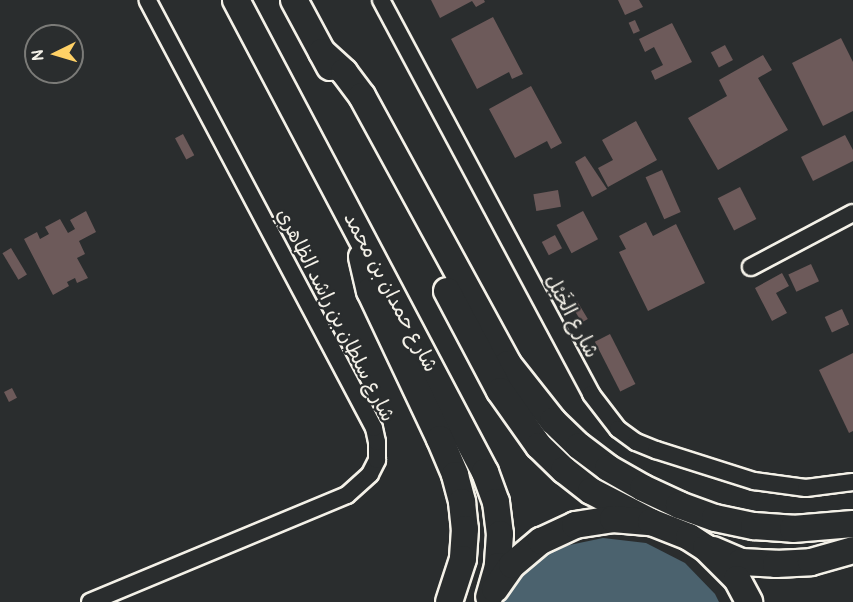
<!DOCTYPE html>
<html>
<head>
<meta charset="utf-8">
<style>
	body { margin:0 }
	#map { position:relative; width:853px; height:602px; overflow:hidden; background:#2a2d2e; font-family:Pangolin,"Playpen Sans Arabic",sans-serif }
	div>[style] { position:absolute }
	.water>* { inset:0; background:#4b626e }
	.building>* { inset:0; background:#6d5a5a; transform-origin:0 0 }
	.roads { filter:drop-shadow(2px 0 #f4f1e8) drop-shadow(-2px 0 #f4f1e8) drop-shadow(0 2px #f4f1e8) drop-shadow(0 -2px #f4f1e8) }
	.minor>* { height:16px; margin:-8px; padding:0 8px; transform-origin:8px; border-radius:8px; background:#2a2d2e }
	.primary>* { height:26px; margin:-13px; padding:0 13px; transform-origin:13px; border-radius:13px; background:#2a2d2e }
	span { translate:-50% -50%; white-space:nowrap; text-align:center; line-height:1.15; -webkit-text-stroke:4.5px #2a2d2e; paint-order:stroke }
	.street-label { font-size:20px; color:#f4f1e8 }
	.north { position:absolute; left:24px; top:24px; width:60px; height:60px; box-sizing:border-box; background:#2a2d2e; border:2px solid #7b7b78; border-radius:50%; rotate:265deg; font-size:16px; font-weight:700; line-height:24px; text-align:center; color:#f4f1e8 }
	.north::after { content:''; display:block; margin:auto; width:21px; height:27px; background:#ffd166; clip-path:polygon(50% 0,100% 100%,50% 72%,0 100%) }
</style>
</head>
<body>
<div id="map">
	<div class="water">
		<i style="clip-path:polygon(603px 538px,646px 543px,685px 563px,715px 594px,719px 602px,497px 602px,523px 570px,560px 547px)"></i>
	</div>
	<div class="building">
		<i style="clip-path:polygon(431px 0,484px 0,485px 2px,476px 7px,472px 1px,440px 18px)"></i>
		<i style="clip-path:polygon(618px 0,639px 0,643px 7px,625px 15px)"></i>
		<i style="clip-path:polygon(493px 17px,523px 74px,512px 79px,509px 72px,477px 89px,451px 39px)"></i>
		<i style="left:635px;top:20px;width:12px;height:7px;rotate:66deg"></i>
		<i style="clip-path:polygon(672px 23px,692px 62px,655px 80px,651px 71px,663px 65px,654px 47px,645px 52px,639px 39px)"></i>
		<i style="clip-path:polygon(841px 38px,853px 62px,853px 111px,823px 126px,792px 63px)"></i>
		<i style="left:725px;top:45px;width:17px;height:16px;rotate:62deg"></i>
		<i style="clip-path:polygon(763px 55px,772px 70px,758px 78px,788px 130px,718px 170px,688px 118px,727px 96px,719px 80px)"></i>
		<i style="clip-path:polygon(531px 86px,562px 143px,551px 149px,547px 141px,515px 158px,489px 109px)"></i>
		<i style="clip-path:polygon(636px 121px,657px 160px,608px 187px,598px 168px,613px 160px,602px 140px)"></i>
		<i style="left:183px;top:134px;width:24px;height:9px;rotate:62deg"></i>
		<i style="clip-path:polygon(845px 135px,853px 150px,853px 161px,813px 181px,801px 157px)"></i>
		<i style="clip-path:polygon(585px 156px,607px 189px,592px 197px,575px 162px)"></i>
		<i style="left:662px;top:170px;width:46px;height:18px;rotate:66deg"></i>
		<i style="left:740px;top:187px;width:36px;height:25px;rotate:63deg"></i>
		<i style="left:558px;top:190px;width:17px;height:25px;rotate:80deg"></i>
		<i style="clip-path:polygon(86px 211px,96px 232px,79px 241px,85px 254px,77px 258px,88px 278px,77px 283px,75px 278px,67px 282px,69px 286px,53px 295px,24px 239px,37px 232px,40px 239px,49px 234px,45px 227px,60px 219px,68px 233px,75px 229px,70px 220px)"></i>
		<i style="left:583px;top:211px;width:32px;height:30px;rotate:62deg"></i>
		<i style="clip-path:polygon(646px 222px,653px 236px,676px 224px,705px 283px,648px 311px,619px 252px,626px 249px,619px 236px)"></i>
		<i style="left:555px;top:235px;width:15px;height:15px;rotate:62deg"></i>
		<i style="left:11px;top:248px;width:31px;height:10px;rotate:59deg"></i>
		<i style="left:811px;top:264px;width:19px;height:25px;rotate:65deg"></i>
		<i style="clip-path:polygon(782px 273px,789px 286px,776px 293px,787px 313px,772px 321px,755px 288px)"></i>
		<i style="left:577px;top:301px;width:21px;height:7px;rotate:59deg"></i>
		<i style="left:842px;top:309px;width:17px;height:19px;rotate:65deg"></i>
		<i style="left:610px;top:334px;width:56px;height:17px;rotate:63deg"></i>
		<i style="clip-path:polygon(853px 353px,853px 431px,849px 433px,819px 370px)"></i>
		<i style="left:12px;top:388px;width:11px;height:9px;rotate:63deg"></i>
	</div>
	<div class="roads">
		<div class="minor">
			<i style="left:381px;top:0;width:446px;rotate:61.9deg"></i>
			<i style="left:591px;top:394px;width:44px;rotate:52.4deg"></i>
			<i style="left:618px;top:429px;width:22px;rotate:36deg"></i>
			<i style="left:636px;top:442px;width:22px;rotate:22deg"></i>
			<i style="left:656px;top:450px;width:103px;rotate:17.6deg"></i>
			<i style="left:754px;top:481px;width:52px;rotate:7.7deg"></i>
			<i style="left:806px;top:488px;width:47px;rotate:-7.3deg"></i>
			<i style="left:751px;top:267px;width:115px;rotate:-27.9deg"></i>
			<i style="left:90px;top:602px;width:278px;rotate:-22.6deg"></i>
			<i style="left:347px;top:495px;width:31px;rotate:-42deg"></i>
			<i style="left:370px;top:474px;width:16px;rotate:-63deg"></i>
			<i style="left:377px;top:460px;width:18px;rotate:-90deg"></i>
			<i style="left:377px;top:442px;width:14px;rotate:-102deg"></i>
			<i style="left:374px;top:428px;width:484px;rotate:-117.9deg"></i>
		</div>
		<div class="primary">
			<i style="left:236px;top:0;width:534px;rotate:62.19deg"></i>
			<i style="left:485px;top:472px;width:32px;rotate:70deg"></i>
			<i style="left:496px;top:502px;width:32px;rotate:83deg"></i>
			<i style="left:500px;top:534px;width:32px;rotate:94deg"></i>
			<i style="left:498px;top:566px;width:32px;rotate:106deg"></i>
			<i style="left:294px;top:0;width:76px;rotate:61.8deg"></i>
			<i style="left:322px;top:52px;width:30px;rotate:42deg"></i>
			<i style="left:344px;top:72px;width:30px;rotate:53deg"></i>
			<i style="left:362px;top:96px;width:305px;rotate:61.4deg"></i>
			<i style="left:508px;top:364px;width:73px;rotate:51.7deg"></i>
			<i style="left:553px;top:421px;width:36px;rotate:44deg"></i>
			<i style="left:579px;top:446px;width:36px;rotate:37deg"></i>
			<i style="left:608px;top:468px;width:40px;rotate:29.7deg"></i>
			<i style="left:643px;top:488px;width:40px;rotate:25deg"></i>
			<i style="left:679px;top:505px;width:38px;rotate:20deg"></i>
			<i style="left:715px;top:518px;width:40px;rotate:12deg"></i>
			<i style="left:754px;top:526px;width:39px;rotate:4deg"></i>
			<i style="left:793px;top:529px;width:60px;rotate:-4.8deg"></i>
			<i style="left:362px;top:257px;width:35px;rotate:77deg"></i>
			<i style="left:370px;top:291px;width:164px;rotate:64.7deg"></i>
			<i style="left:440px;top:439px;width:39px;rotate:67deg"></i>
			<i style="left:455px;top:475px;width:28px;rotate:75deg"></i>
			<i style="left:462px;top:502px;width:27px;rotate:84deg"></i>
			<i style="left:465px;top:529px;width:30px;rotate:94deg"></i>
			<i style="left:463px;top:559px;width:45px;rotate:108deg"></i>
			<i style="left:447px;top:291px;width:113px;rotate:62.1deg"></i>
			<i style="left:500px;top:391px;width:67px;rotate:54.7deg"></i>
			<i style="left:539px;top:446px;width:35px;rotate:44deg"></i>
			<i style="left:564px;top:470px;width:34px;rotate:38deg"></i>
			<i style="left:591px;top:491px;width:68px;rotate:27.3deg"></i>
			<i style="left:713px;top:550px;width:30px;rotate:23deg"></i>
			<i style="left:741px;top:562px;width:35px;rotate:3deg"></i>
			<i style="left:776px;top:564px;width:35px;rotate:-3deg"></i>
			<i style="left:811px;top:562px;width:44px;rotate:-15.9deg"></i>
			<i style="left:495px;top:589px;width:29px;rotate:-55deg"></i>
			<i style="left:512px;top:565px;width:38px;rotate:-40deg"></i>
			<i style="left:541px;top:541px;width:38px;rotate:-25deg"></i>
			<i style="left:575px;top:525px;width:38px;rotate:-9deg"></i>
			<i style="left:613px;top:519px;width:38px;rotate:5deg"></i>
			<i style="left:651px;top:522px;width:41px;rotate:21.5deg"></i>
			<i style="left:689px;top:537px;width:20px;rotate:33deg"></i>
			<i style="left:706px;top:548px;width:44px;rotate:45deg"></i>
			<i style="left:737px;top:579px;width:26px;rotate:62deg"></i>
		</div>
	</div>
	<div class="street-label">
		<span style="left:391px;top:292px;rotate:62deg">شارع حمدان بن محمد</span>
		<span style="left:336px;top:315px;rotate:63deg">شارع سلطان بن راشد الظاهري</span>
		<span style="left:572px;top:316px;rotate:62deg">شارع الخَيْل</span>
	</div>
	<div class="north">N</div>
</div>
</body>
</html>
